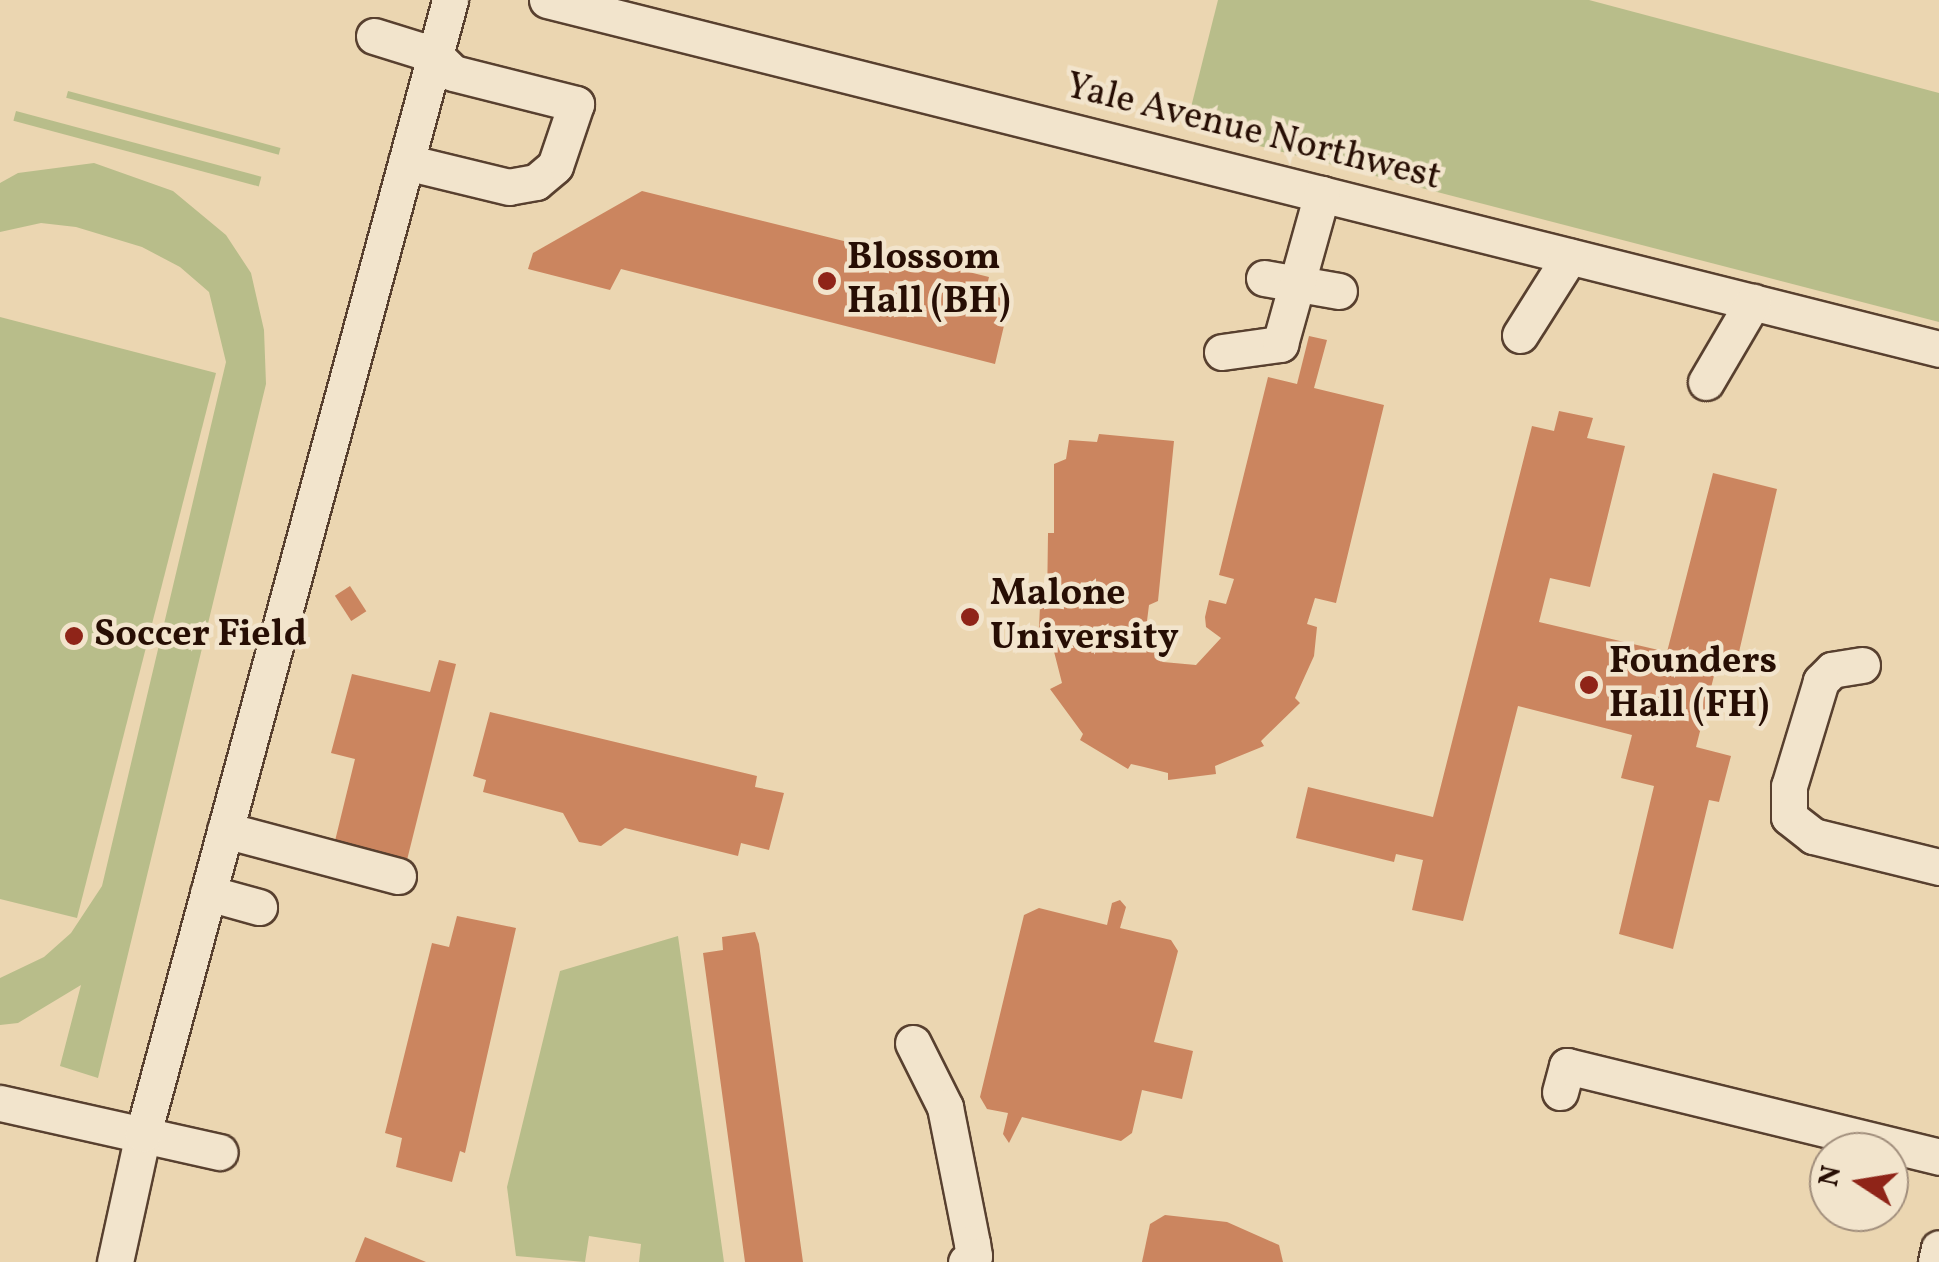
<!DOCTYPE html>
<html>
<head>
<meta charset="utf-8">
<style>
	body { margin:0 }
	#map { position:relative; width:1939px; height:1262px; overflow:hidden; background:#ebd6b1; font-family:Vollkorn,serif }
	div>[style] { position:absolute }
	.green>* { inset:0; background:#b8bd8a; transform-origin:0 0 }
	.building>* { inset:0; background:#cb855f; transform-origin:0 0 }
	.roads { filter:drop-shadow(2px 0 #58402f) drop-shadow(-2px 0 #58402f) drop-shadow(0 2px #58402f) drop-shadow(0 -2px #58402f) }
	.minor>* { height:35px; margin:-17.5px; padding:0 17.5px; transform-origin:17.5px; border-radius:17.5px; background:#f2e4cc }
	.dots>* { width:28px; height:28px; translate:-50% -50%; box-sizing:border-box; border:5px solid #f2e4cc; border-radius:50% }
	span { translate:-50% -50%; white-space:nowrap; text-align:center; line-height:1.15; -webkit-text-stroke:9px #f2e4cc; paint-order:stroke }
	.street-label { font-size:38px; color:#270e04 }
	.poi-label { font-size:38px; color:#270e04; font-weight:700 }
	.left { translate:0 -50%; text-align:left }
	.north { position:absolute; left:1809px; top:1132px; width:100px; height:100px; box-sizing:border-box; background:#f2e4cc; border:2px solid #a18e7c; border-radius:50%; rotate:282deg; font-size:28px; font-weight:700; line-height:40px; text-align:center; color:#270e04 }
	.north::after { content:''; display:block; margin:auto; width:35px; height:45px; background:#8f2418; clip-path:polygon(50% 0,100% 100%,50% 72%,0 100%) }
</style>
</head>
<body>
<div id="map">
	<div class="green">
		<i style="clip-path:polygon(1218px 0,1589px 0,1939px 93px,1939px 322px,1186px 127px)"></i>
		<i style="left:68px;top:91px;width:220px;height:7px;rotate:15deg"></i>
		<i style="left:16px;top:111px;width:254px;height:10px;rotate:15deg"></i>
		<i style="clip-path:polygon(94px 163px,173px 191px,226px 235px,251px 273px,264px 330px,266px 384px,98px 1078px,60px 1066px,81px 985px,18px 1023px,0 1025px,0 978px,44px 957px,71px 933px,102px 886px,226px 362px,209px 292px,180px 267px,142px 247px,76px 227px,41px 223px,0 232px,0 183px,18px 173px)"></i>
		<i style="clip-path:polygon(0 317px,216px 373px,77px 918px,0 899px)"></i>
		<i style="clip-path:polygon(678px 936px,724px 1262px,639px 1262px,641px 1244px,589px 1236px,585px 1262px,516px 1256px,507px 1187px,560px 971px)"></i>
	</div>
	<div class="building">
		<i style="clip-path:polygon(642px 191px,989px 277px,985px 294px,1010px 300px,995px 364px,621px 269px,610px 290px,528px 269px,533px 253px)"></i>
		<i style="clip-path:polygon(1309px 336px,1327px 340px,1314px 388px,1384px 405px,1336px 603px,1315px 598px,1307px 624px,1317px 627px,1314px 656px,1295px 698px,1300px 703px,1261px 741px,1264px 746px,1215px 766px,1216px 774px,1168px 780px,1168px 773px,1144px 767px,1131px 764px,1128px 769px,1080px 740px,1083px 734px,1050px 689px,1062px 683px,1049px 632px,1039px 628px,1040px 606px,1047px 606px,1048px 533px,1054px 533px,1054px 464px,1066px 459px,1069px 440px,1097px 442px,1099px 434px,1174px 441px,1158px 601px,1149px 605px,1147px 621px,1159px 647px,1154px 654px,1163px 662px,1196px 665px,1221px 638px,1206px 627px,1205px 617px,1209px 600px,1226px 604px,1234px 579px,1219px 575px,1268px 377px,1297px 384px)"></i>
		<i style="clip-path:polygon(1559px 411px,1593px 418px,1587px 438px,1625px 446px,1590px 587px,1550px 578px,1539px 622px,1667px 652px,1713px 473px,1777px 489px,1736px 665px,1718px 660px,1696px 747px,1731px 756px,1719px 802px,1709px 800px,1673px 949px,1619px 934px,1654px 786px,1621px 778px,1632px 735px,1518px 706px,1463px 921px,1412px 910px,1423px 860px,1396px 854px,1394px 862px,1296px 838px,1308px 787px,1433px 817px,1532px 426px,1554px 431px)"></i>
		<i style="left:350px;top:586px;width:30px;height:18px;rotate:57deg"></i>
		<i style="clip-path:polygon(439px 660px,456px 664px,406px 864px,334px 845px,355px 759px,331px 753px,352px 674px,430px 692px)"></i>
		<i style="clip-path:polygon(490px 712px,757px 776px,755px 787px,784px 793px,769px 850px,741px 843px,738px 856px,625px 828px,601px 846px,579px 842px,563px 813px,483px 792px,486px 780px,473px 776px)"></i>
		<i style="clip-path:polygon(1120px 900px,1126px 907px,1120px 928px,1171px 940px,1178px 951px,1154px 1042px,1193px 1051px,1182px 1099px,1142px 1090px,1132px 1133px,1121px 1141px,1022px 1117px,1009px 1143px,1003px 1134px,1008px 1113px,987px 1109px,980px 1097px,1024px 915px,1039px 908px,1107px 925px,1112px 903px)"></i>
		<i style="clip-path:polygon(457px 916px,516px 928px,465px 1153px,460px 1151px,452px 1182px,396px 1167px,402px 1138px,385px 1133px,432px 943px,449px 947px)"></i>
		<i style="clip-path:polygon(755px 932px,759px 944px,803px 1262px,745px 1262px,703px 953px,723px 950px,722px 937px)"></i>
		<i style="clip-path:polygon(1165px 1215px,1227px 1222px,1279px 1245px,1283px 1262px,1142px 1262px,1150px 1224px)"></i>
		<i style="clip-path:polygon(365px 1237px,426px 1262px,355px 1262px)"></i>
	</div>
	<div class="roads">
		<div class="minor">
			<i style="left:547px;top:0;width:1435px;rotate:14.07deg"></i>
			<i style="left:374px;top:36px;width:64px;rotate:17.3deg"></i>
			<i style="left:435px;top:55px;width:25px;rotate:45deg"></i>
			<i style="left:453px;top:73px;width:127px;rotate:14.1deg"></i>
			<i style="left:576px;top:104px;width:65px;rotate:108.7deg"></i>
			<i style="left:555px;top:166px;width:25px;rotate:140deg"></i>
			<i style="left:536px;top:182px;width:27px;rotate:170deg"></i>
			<i style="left:509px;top:187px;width:106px;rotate:-166.4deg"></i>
			<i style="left:1264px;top:278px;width:76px;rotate:9.8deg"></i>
			<i style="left:1520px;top:335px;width:93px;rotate:-57.7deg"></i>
			<i style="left:1222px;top:352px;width:59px;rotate:-7.9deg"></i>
			<i style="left:1280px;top:344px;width:156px;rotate:-74.4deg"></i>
			<i style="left:1706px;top:382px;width:93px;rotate:-59.6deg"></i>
			<i style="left:1862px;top:665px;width:30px;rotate:171deg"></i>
			<i style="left:1832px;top:670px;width:16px;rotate:135deg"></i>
			<i style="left:1821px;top:681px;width:110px;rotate:106.9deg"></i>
			<i style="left:1789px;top:786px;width:31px;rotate:90deg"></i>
			<i style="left:1789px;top:817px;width:31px;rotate:38deg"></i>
			<i style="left:1813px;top:836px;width:130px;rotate:13.8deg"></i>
			<i style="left:225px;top:830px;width:179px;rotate:14.9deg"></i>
			<i style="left:208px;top:893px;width:53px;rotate:15.4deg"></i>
			<i style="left:913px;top:1043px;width:72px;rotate:63.4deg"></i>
			<i style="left:945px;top:1107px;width:139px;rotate:78.8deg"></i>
			<i style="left:972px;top:1243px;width:13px;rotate:81deg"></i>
			<i style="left:974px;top:1256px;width:10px;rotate:143deg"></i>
			<i style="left:1560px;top:1092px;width:27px;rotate:-75deg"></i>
			<i style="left:1567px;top:1066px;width:383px;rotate:13.7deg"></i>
			<i style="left:0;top:1103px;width:225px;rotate:12.6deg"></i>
			<i style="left:115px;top:1262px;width:131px;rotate:-77.7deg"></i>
			<i style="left:143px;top:1134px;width:1175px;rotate:-74.85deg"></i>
			<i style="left:1936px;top:1262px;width:14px;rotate:-78deg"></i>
		</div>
	</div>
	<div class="dots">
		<i style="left:827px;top:281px;background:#8f2418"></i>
		<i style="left:970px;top:617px;background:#8f2418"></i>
		<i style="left:74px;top:636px;background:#8f2418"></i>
		<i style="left:1589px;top:685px;background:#8f2418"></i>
	</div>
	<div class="street-label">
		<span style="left:1253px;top:133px;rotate:14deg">Yale Avenue Northwest</span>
	</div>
	<div class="poi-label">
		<span class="left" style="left:847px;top:281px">Blossom<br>Hall (BH)</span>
		<span class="left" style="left:990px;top:617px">Malone<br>University</span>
		<span class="left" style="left:94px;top:636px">Soccer Field</span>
		<span class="left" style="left:1609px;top:685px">Founders<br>Hall (FH)</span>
	</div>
	<div class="north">N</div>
</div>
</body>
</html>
